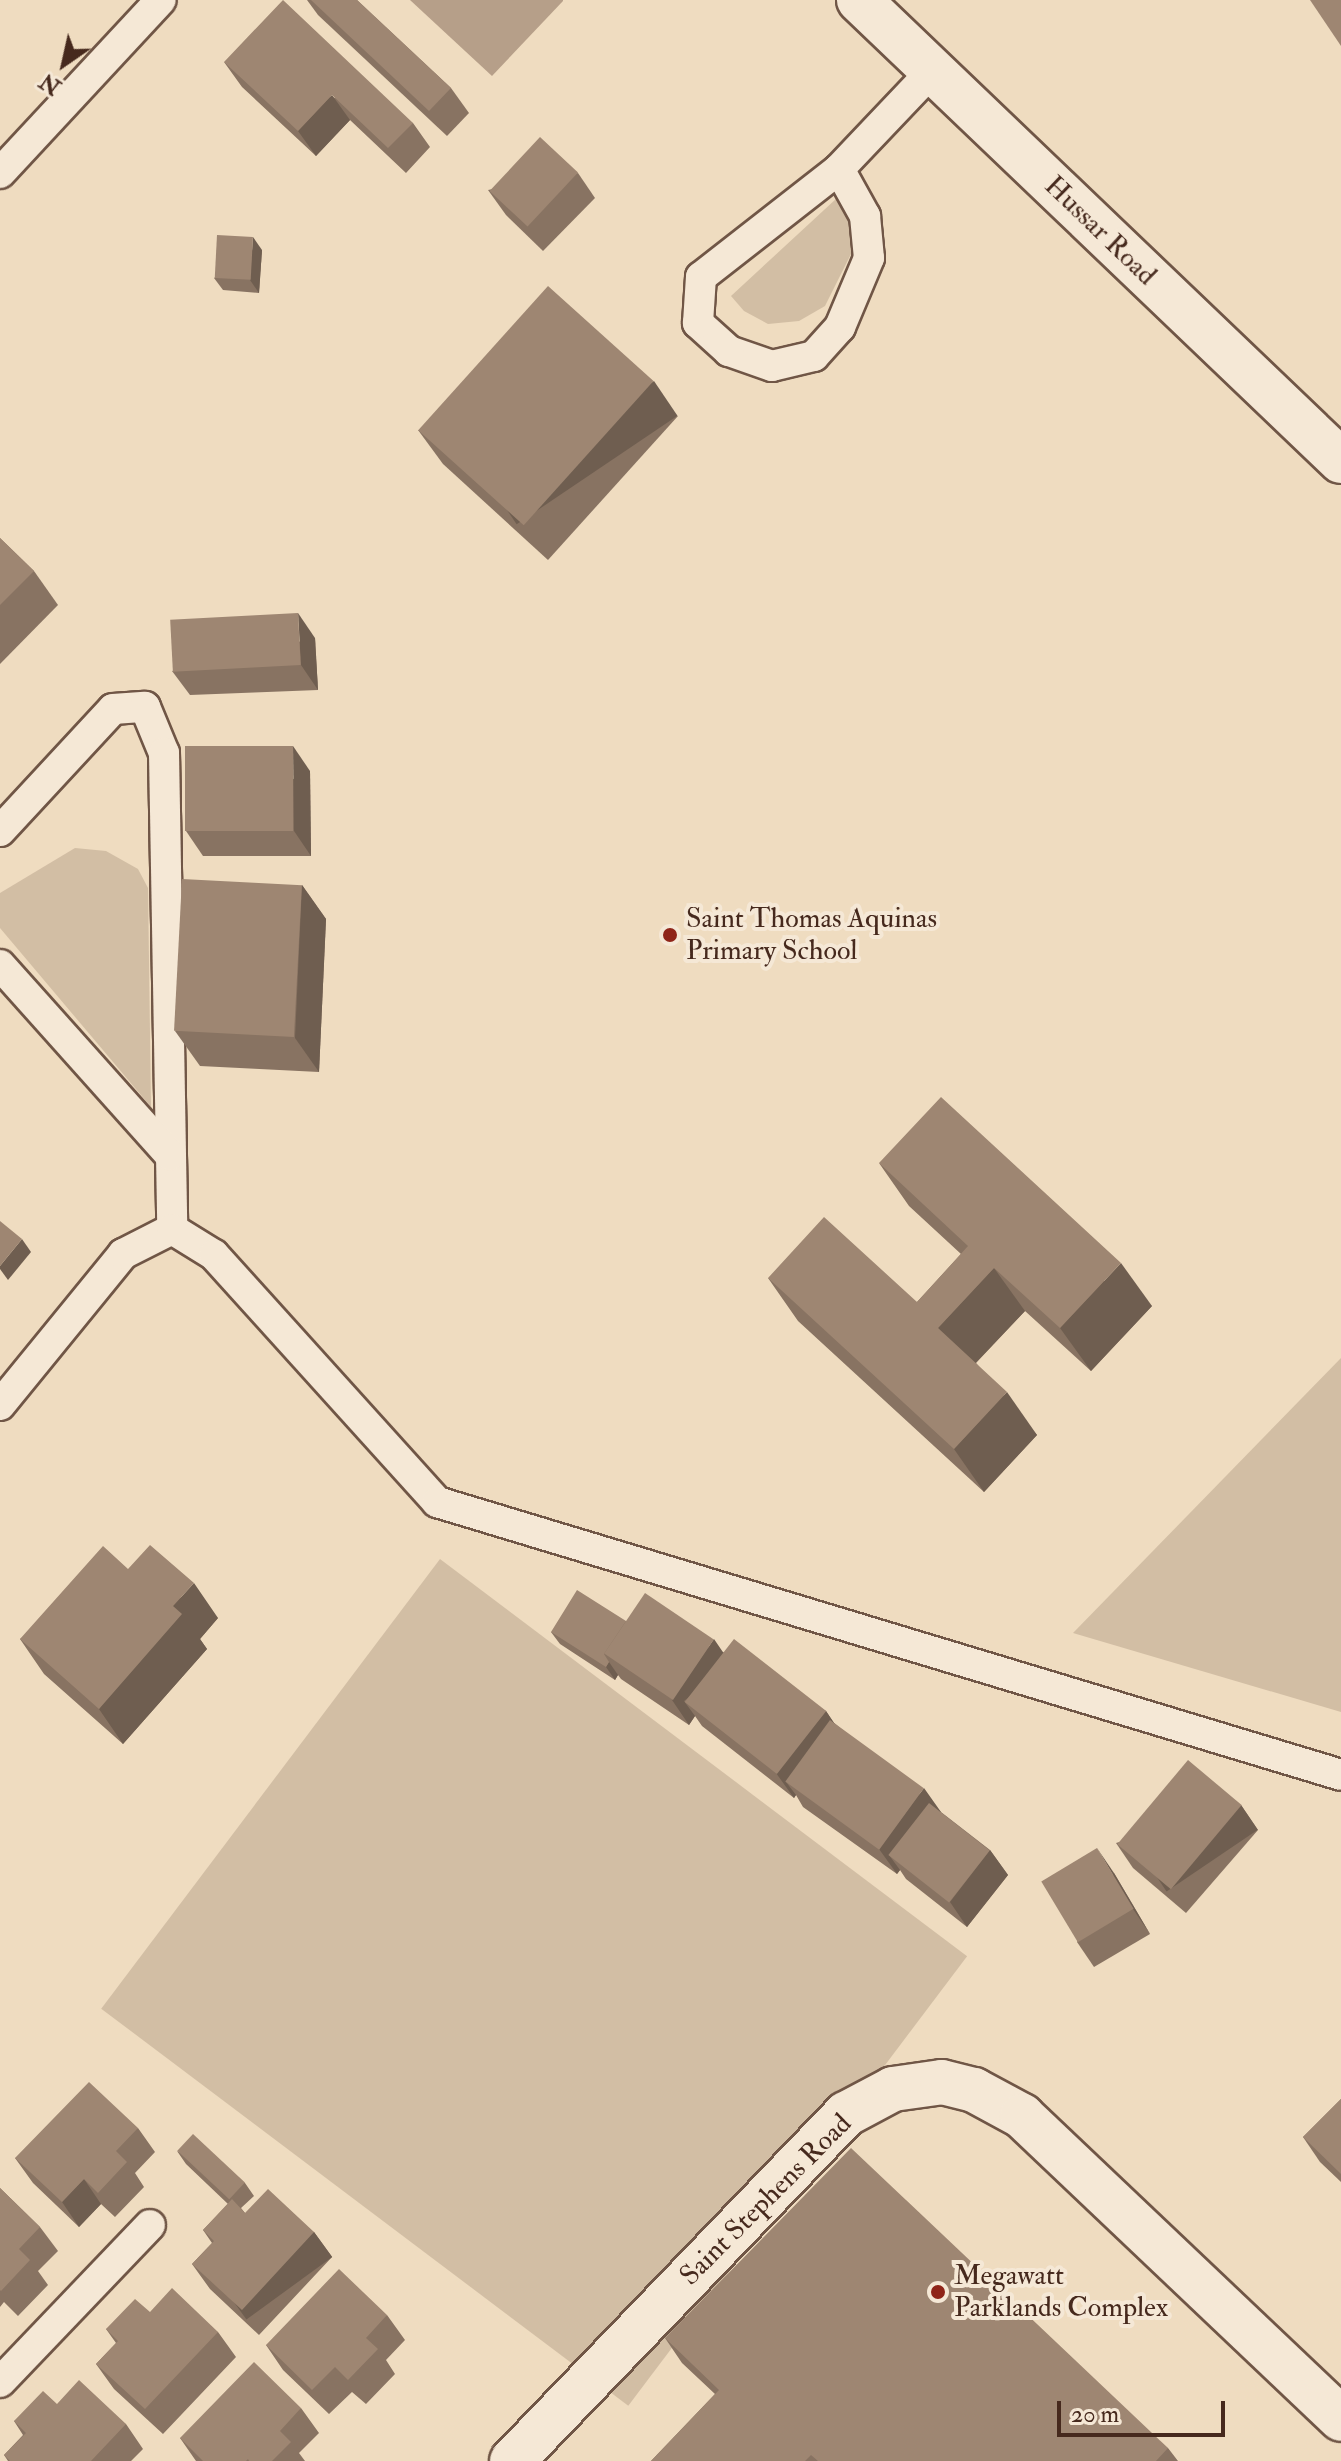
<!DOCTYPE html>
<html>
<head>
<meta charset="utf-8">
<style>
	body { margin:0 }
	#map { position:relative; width:1341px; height:2461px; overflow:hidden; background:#efdcc0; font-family:"IM FELL Double Pica",serif }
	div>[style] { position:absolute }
	.green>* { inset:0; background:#d2bea4; transform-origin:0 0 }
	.water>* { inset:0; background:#b69f89 }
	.roads { filter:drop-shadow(2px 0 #705646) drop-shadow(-2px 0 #705646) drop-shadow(0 2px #705646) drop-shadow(0 -2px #705646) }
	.service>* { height:30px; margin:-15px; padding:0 15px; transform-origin:15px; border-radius:15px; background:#f5e8d6 }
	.minor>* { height:44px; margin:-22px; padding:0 22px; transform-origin:22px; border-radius:22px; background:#f5e8d6 }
	.wall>* { inset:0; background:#887362 }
	.shaded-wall>* { inset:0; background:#6f5e50; transform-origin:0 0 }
	.building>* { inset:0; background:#9e8672; transform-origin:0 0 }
	.dots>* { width:22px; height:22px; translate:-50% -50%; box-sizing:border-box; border:4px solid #f5e8d6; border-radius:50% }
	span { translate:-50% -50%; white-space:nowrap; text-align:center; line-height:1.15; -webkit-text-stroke:8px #f5e8d6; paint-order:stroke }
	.street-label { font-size:28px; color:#46291d }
	.poi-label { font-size:28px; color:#46291d }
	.left { translate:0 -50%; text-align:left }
	.north { position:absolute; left:24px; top:24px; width:80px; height:80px; -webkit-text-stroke:6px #f5e8d6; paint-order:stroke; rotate:214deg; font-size:22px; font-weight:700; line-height:32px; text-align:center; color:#46291d }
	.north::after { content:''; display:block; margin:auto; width:28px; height:36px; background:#46291d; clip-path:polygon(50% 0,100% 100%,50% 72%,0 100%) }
	.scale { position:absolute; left:1057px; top:2401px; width:168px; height:36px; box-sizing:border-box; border:4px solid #46291d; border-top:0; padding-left:10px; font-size:24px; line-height:28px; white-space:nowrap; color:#46291d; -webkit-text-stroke:6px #f5e8d6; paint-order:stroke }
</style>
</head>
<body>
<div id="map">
	<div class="green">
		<i style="clip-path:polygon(837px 198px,851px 222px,851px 254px,825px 306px,799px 321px,768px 324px,744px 311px,731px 296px)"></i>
		<i style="clip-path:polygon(75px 848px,106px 851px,138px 869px,148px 888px,151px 1107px,0 928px,0 893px)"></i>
		<i style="clip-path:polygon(1341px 1358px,1341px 1712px,1073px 1633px)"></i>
		<i style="left:440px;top:1559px;width:660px;height:563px;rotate:37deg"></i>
	</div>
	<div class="water">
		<i style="clip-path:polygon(410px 0,563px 0,563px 1px,492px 76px)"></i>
	</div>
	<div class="roads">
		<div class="service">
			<i style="left:839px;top:169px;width:54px;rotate:61deg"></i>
			<i style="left:865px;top:216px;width:42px;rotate:84.6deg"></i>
			<i style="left:869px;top:258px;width:75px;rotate:112.8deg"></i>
			<i style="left:840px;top:327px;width:39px;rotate:132deg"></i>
			<i style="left:814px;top:356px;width:43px;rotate:166.6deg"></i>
			<i style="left:772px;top:366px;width:46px;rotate:-160.8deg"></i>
			<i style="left:729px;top:351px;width:42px;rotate:-137.9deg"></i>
			<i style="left:698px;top:323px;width:46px;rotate:-86.3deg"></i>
			<i style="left:701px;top:277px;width:175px;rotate:-38deg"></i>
			<i style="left:839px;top:169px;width:135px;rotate:-46.5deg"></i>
			<i style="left:0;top:173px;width:236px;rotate:-47.1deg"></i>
			<i style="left:0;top:831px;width:166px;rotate:-47.2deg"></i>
			<i style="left:113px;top:709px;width:32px;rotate:-4deg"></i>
			<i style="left:145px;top:707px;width:50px;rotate:67.6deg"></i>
			<i style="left:164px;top:753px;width:476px;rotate:89deg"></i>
			<i style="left:0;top:965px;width:255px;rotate:48.2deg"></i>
			<i style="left:0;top:1405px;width:195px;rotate:-50.8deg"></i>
			<i style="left:123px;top:1254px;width:55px;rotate:-27deg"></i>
			<i style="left:172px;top:1229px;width:49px;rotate:31.8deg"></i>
			<i style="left:214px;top:1255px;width:333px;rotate:47.9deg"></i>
			<i style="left:437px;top:1502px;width:944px;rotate:16.8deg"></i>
			<i style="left:0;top:2382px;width:217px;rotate:-46.3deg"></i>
		</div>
		<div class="minor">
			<i style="left:859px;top:0;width:667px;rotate:43.72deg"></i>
			<i style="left:512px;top:2461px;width:482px;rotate:-46.1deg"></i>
			<i style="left:846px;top:2114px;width:53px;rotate:-28deg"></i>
			<i style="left:893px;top:2089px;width:49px;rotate:-8.1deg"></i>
			<i style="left:942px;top:2082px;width:33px;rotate:14deg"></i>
			<i style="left:974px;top:2090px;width:55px;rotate:28.4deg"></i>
			<i style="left:1022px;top:2116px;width:440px;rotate:43.5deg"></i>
		</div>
	</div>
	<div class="wall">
		<i style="clip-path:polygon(307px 0,357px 0,451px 88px,469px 113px,447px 136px,318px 15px)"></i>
		<i style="clip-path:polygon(224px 62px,413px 123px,430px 147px,406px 173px,350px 120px,316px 156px,242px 87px)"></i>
		<i style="clip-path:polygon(578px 173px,595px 198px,543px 251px,506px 215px,488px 190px)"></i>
		<i style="clip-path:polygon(262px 250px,259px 293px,223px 290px,214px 278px)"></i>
		<i style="clip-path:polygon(678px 416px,548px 560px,443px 464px,418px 430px)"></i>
		<i style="clip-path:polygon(0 538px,34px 571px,58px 605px,0 664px)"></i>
		<i style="clip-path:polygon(315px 638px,318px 690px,190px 695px,172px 671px)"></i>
		<i style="clip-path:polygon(310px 771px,311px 856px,203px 856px,186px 831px)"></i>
		<i style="clip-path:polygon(302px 885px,326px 919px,319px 1072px,200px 1066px,175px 1031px)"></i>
		<i style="clip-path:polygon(879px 1163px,1152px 1306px,1091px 1371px,1025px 1311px,976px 1363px,1037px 1435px,984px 1492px,798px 1321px,768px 1278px,917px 1302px,961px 1254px,909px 1206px)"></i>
		<i style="clip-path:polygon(128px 1569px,218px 1618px,200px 1639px,207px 1649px,123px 1744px,44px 1674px,20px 1639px)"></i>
		<i style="clip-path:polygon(626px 1621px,723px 1652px,826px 1711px,833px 1722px,941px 1812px,990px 1850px,1008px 1875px,967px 1927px,906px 1879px,900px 1870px,897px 1874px,803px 1807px,796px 1795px,794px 1798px,702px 1726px,695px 1716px,689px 1725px,621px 1679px,618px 1675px,615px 1680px,560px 1644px,551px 1632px)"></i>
		<i style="clip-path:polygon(1241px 1805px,1258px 1830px,1186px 1913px,1133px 1868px,1116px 1843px)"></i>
		<i style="clip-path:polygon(1114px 1873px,1150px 1934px,1094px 1967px,1077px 1942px)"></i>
		<i style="clip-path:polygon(1341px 2099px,1341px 2182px,1320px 2162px,1303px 2137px)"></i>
		<i style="clip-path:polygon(138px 2128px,155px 2152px,135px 2173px,144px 2187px,115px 2217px,101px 2204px,79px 2227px,33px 2183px,15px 2158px)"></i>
		<i style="clip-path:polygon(177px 2151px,245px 2183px,254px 2196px,241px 2208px,245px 2213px,314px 2232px,332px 2257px,259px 2335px,210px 2289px,192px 2264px,212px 2243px,203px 2230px,228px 2204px,186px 2164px)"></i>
		<i style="clip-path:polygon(0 2188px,40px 2227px,58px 2251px,38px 2271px,48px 2285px,18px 2316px,4px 2302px,0 2307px)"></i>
		<i style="clip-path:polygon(150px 2312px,218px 2332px,236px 2357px,163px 2434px,114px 2389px,96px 2364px,116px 2343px,106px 2329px)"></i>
		<i style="clip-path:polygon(387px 2315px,405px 2340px,386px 2360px,395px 2374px,366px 2404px,352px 2392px,329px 2414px,283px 2370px,266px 2345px)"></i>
		<i style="clip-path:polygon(665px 2338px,1168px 2448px,1178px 2461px,651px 2461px,715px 2394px,682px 2363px)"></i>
		<i style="clip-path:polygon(57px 2404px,126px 2424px,143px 2449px,131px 2461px,8px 2461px,4px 2455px,23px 2435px,14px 2421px)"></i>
		<i style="clip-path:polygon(301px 2408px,319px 2433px,299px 2453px,305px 2461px,196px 2461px,180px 2438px)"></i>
	</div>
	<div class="shaded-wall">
		<i style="clip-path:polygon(332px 95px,350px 120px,316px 156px,298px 131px)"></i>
		<i style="clip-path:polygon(253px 237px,262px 250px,259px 293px,250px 280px)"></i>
		<i style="left:654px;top:381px;width:42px;height:194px;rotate:56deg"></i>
		<i style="clip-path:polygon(298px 613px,315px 638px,318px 690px,301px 665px)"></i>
		<i style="clip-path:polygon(293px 746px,310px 771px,311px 856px,294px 831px)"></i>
		<i style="clip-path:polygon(302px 885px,326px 919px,319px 1072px,295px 1038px)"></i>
		<i style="clip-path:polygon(22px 1239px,31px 1252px,8px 1280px,0 1269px,0 1266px)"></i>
		<i style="clip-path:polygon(1121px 1263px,1152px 1306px,1091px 1371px,1060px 1328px)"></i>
		<i style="clip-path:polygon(994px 1268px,1025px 1311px,968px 1371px,938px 1328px)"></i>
		<i style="clip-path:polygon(1007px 1392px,1037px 1435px,984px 1492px,954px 1449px)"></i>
		<i style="clip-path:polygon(194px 1583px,218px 1618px,200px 1639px,207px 1649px,123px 1744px,99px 1709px,173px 1606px)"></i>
		<i style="clip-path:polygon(714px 1639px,731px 1664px,684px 1701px,695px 1716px,689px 1725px,672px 1700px)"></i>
		<i style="clip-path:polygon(609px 1662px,618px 1675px,615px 1680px,606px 1667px)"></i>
		<i style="clip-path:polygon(826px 1711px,843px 1736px,786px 1782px,796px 1795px,794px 1798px,776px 1773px)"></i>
		<i style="clip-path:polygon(924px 1788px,941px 1812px,889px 1855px,900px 1870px,897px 1874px,879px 1849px)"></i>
		<i style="left:1241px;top:1805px;width:30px;height:110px;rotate:56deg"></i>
		<i style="clip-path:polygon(1097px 1848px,1114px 1873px,1150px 1934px,1133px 1909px)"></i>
		<i style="clip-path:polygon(990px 1850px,1008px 1875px,967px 1927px,950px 1902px)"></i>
		<i style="clip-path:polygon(84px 2179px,101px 2204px,79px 2227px,62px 2202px)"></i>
		<i style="left:314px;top:2232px;width:31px;height:106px;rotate:54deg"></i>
	</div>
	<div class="building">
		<i style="clip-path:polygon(283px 0,413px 123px,388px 148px,332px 95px,298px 131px,224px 62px)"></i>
		<i style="clip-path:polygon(311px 0,357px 0,451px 88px,429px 111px)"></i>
		<i style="clip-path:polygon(1310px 0,1341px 0,1341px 46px)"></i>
		<i style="left:540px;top:137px;width:52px;height:74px;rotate:43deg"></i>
		<i style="left:217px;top:235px;width:36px;height:43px;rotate:3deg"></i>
		<i style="left:548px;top:286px;width:142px;height:194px;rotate:42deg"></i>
		<i style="clip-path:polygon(0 538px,34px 571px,0 605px)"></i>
		<i style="left:298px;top:613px;width:52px;height:128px;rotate:87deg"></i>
		<i style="left:185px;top:746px;width:108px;height:85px"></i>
		<i style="left:182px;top:879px;width:120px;height:152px;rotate:3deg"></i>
		<i style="clip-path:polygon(941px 1097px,1121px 1263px,1060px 1328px,994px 1268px,938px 1328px,1007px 1392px,954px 1449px,768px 1278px,824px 1217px,917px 1302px,968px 1246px,879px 1163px)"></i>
		<i style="clip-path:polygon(0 1221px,22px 1239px,0 1266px)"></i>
		<i style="clip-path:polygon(150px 1545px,194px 1583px,173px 1606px,182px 1614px,99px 1709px,20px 1639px,103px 1546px,128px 1569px)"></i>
		<i style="clip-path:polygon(577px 1590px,626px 1621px,604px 1654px,609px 1662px,606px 1667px,551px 1632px)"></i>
		<i style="left:645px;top:1593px;width:83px;height:73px;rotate:34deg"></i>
		<i style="left:734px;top:1639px;width:117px;height:80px;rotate:38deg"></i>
		<i style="left:830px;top:1720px;width:116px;height:76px;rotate:36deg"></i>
		<i style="left:1188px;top:1760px;width:70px;height:110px;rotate:40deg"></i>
		<i style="left:929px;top:1803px;width:77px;height:66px;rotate:38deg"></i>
		<i style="left:1097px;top:1848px;width:71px;height:65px;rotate:59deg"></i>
		<i style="clip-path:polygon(89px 2082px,138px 2128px,116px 2151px,127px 2162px,98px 2193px,84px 2179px,62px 2202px,15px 2158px)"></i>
		<i style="clip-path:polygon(1341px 2099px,1341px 2174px,1303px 2137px)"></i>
		<i style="left:193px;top:2134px;width:71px;height:23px;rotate:43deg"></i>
		<i style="clip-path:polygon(851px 2148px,1168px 2448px,1156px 2461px,818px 2461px,811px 2455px,805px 2461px,651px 2461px,719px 2390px,665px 2338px)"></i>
		<i style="clip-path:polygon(0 2188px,40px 2227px,19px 2249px,30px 2260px,1px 2291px,0 2290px)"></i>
		<i style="clip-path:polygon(268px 2189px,314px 2232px,242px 2310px,192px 2264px,214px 2241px,203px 2230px,232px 2199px,245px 2213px)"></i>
		<i style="clip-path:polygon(339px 2269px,387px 2315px,366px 2338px,378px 2349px,348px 2380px,335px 2367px,312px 2390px,266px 2345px)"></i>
		<i style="clip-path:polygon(172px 2288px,218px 2332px,145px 2409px,96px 2364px,118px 2341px,106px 2329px,135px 2299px,150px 2312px)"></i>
		<i style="clip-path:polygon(254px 2362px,301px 2408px,280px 2431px,291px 2442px,272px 2461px,249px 2461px,248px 2459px,246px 2461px,203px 2461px,180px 2438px)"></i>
		<i style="clip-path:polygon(79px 2380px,126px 2424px,91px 2461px,10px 2461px,4px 2455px,26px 2433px,14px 2421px,43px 2391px,57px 2404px)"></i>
	</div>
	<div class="dots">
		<i style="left:670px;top:935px;background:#8f2418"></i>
		<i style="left:938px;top:2292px;background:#8f2418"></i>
	</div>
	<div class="street-label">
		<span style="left:1100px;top:231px;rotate:44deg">Hussar Road</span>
		<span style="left:766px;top:2200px;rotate:-45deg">Saint Stephens Road</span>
	</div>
	<div class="poi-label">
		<span class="left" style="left:686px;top:935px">Saint Thomas Aquinas<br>Primary School</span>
		<span class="left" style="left:954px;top:2292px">Megawatt<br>Parklands Complex</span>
	</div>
	<div class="north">N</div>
	<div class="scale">20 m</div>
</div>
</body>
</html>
